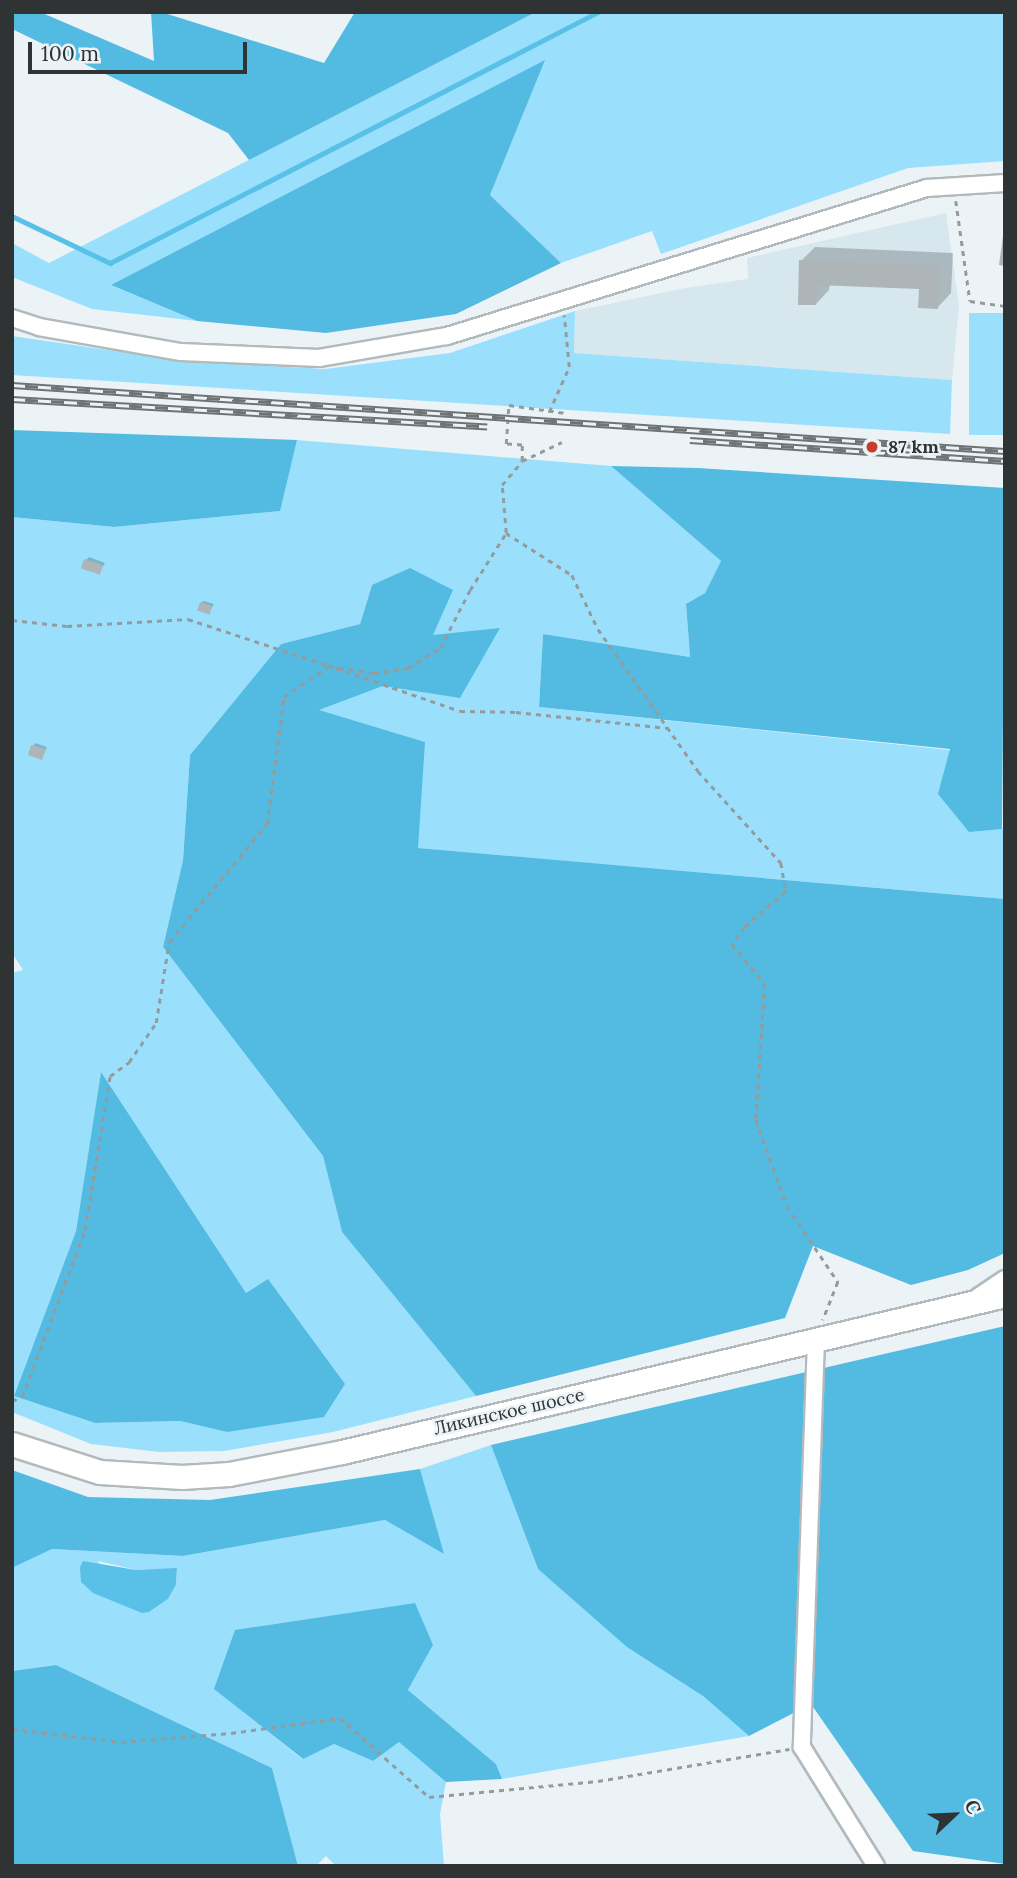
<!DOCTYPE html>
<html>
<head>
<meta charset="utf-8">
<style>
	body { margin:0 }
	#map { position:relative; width:1017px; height:1878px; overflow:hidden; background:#ebf3f7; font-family:Lora,serif }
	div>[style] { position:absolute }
	.built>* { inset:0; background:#d6e7ed }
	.green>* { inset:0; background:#9ae0fd; transform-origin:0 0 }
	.forest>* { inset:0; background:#53bbe1 }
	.water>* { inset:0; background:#59c0e7 }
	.shadow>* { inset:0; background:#0003 }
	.stream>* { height:4.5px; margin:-2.25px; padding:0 2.25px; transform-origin:2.25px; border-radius:2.25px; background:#59c0e7 }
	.building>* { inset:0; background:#adb5b8; transform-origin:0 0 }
	.path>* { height:2.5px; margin-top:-1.25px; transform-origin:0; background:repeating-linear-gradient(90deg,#949b9d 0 5px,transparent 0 10px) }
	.roads { filter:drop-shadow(2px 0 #b2babd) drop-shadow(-2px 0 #b2babd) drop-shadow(0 2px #b2babd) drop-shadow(0 -2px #b2babd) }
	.minor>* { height:16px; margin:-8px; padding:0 8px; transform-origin:8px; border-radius:8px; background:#fff }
	.highway>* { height:23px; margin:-11.5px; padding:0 11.5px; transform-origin:11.5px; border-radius:11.5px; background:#fff }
	.rail>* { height:7px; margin-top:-3.5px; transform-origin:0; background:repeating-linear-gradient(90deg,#ebf3f7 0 13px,#6e7375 0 26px); box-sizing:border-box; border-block:2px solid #6e7375 }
	.dots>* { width:19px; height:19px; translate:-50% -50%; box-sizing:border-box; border:4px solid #ebf3f7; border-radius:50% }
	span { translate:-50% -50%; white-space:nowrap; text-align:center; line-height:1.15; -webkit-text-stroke:5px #ebf3f7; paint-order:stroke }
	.poi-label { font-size:18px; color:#2f3334; font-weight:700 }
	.left { translate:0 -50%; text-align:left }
	.street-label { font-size:18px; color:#2f3334 }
	.frame { position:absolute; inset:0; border:14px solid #2f3334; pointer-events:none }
	.north { position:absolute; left:919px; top:1780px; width:70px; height:70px; -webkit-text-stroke:5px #ebf3f7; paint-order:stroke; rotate:67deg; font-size:19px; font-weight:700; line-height:28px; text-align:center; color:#2f3334 }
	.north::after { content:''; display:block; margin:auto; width:24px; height:32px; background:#2f3334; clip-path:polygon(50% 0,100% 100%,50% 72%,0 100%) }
	.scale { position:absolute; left:28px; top:42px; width:219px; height:32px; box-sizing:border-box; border:4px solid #2f3334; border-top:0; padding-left:9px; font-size:21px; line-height:24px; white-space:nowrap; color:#2f3334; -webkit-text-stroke:5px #ebf3f7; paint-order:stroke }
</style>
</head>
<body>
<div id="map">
	<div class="built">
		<i style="clip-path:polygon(946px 213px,959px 306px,952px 380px,574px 353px,575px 311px,685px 288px,748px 279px,747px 258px)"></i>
	</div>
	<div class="green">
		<i style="clip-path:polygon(536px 12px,1005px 12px,1005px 161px,908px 168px,661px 254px,652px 231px,561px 263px,490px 195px,544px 61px,113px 286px,197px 321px,92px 309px,12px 277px,12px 243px,49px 263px)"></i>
		<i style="clip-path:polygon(575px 311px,574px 353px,952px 380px,950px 434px,12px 375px,12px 336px,184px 361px,325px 369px,450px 353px)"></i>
		<i style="left:1005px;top:313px;width:122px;height:36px;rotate:90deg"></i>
		<i style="clip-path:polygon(evenodd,297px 440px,611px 466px,721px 561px,705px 593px,686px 605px,690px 657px,543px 634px,539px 707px,950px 750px,1002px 829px,1005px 825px,1005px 899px,417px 848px,424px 742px,318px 710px,383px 686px,460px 697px,433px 635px,372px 585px,360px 624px,281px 644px,190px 755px,183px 860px,163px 947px,323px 1156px,342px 1232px,476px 1396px,333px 1432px,224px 1451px,159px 1452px,91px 1444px,12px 1412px,12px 973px,23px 970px,12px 953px,12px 517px,114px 527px,279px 511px,297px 440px,101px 1073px,246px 1294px,268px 1280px,227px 1432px,180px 1421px,95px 1423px,14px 1396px,76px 1231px,101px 1073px)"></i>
		<i style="clip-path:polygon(evenodd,491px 1445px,538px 1569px,703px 1696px,749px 1736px,502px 1779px,496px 1764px,408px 1690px,433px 1645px,215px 1689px,302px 1759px,334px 1744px,373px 1761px,399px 1741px,446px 1782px,440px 1814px,444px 1866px,336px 1866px,326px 1856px,316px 1866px,298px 1866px,272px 1768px,56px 1665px,12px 1671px,12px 1568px,52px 1549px,183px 1556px,385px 1520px,443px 1553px,420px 1469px,491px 1445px,98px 1561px,136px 1570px,177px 1569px,176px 1585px,168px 1599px,149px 1612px,142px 1612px,121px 1602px,98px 1561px)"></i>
	</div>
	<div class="forest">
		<i style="clip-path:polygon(12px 12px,40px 12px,154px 61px,151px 12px,161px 12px,324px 63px,355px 12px,536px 12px,249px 160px,228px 133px,12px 29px)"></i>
		<i style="clip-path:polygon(545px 60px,490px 195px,561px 263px,456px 314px,326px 333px,197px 321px,111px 285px)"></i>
		<i style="clip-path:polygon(12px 430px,297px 440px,280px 511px,114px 527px,12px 517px)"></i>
		<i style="clip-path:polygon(611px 466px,698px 468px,1005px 488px,1002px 829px,969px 832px,938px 794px,950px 749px,539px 707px,543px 634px,690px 657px,686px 604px,705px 593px,721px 561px)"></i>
		<i style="clip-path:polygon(410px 568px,453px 590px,433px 635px,500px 628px,460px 698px,383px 686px,319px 710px,425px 742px,418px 848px,1005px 899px,1005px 1253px,968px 1270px,911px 1285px,813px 1246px,785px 1318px,476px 1396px,342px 1232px,323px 1156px,163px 947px,183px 860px,190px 755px,281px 644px,360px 624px,372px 585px)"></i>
		<i style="clip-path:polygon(101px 1072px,246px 1293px,268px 1279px,345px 1384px,324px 1417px,227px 1432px,180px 1421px,95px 1423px,14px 1396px,76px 1231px)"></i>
		<i style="clip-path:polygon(1005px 1326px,1005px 1864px,913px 1851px,811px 1704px,749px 1736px,703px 1696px,627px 1647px,538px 1569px,491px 1445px)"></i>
		<i style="clip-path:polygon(420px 1469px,444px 1554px,385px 1520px,183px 1556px,52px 1549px,12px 1568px,12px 1470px,88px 1497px,210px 1500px)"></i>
		<i style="clip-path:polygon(415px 1603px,433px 1645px,408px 1690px,496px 1764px,502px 1779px,446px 1782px,399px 1742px,373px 1761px,334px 1744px,303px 1759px,214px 1689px,235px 1630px)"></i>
		<i style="clip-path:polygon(56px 1665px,272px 1768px,298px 1866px,12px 1866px,12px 1671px)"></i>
	</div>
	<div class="water">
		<i style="clip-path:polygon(83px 1561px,136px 1570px,177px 1568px,176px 1585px,168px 1599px,149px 1612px,142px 1613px,93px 1593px,81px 1582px,80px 1567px)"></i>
	</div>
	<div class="shadow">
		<i style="clip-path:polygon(815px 247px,953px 253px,951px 293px,938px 307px,921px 287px,830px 283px,829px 290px,816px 304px,801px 261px)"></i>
		<i style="clip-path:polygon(89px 557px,105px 563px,99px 573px,86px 560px)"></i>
		<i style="clip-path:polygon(204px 601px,214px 604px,209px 612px,201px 603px)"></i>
		<i style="clip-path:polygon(35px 743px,47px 747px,42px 758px,33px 746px)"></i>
	</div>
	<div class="stream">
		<i style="left:12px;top:216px;width:109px;rotate:25.6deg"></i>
		<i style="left:110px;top:263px;width:549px;rotate:-27.22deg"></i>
	</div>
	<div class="building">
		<i style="clip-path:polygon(1003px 236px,1005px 236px,1005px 266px,999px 265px)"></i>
		<i style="clip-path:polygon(799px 260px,940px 266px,938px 309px,918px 308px,919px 289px,817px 285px,816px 305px,798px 305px)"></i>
		<i style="left:84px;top:559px;width:20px;height:10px;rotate:18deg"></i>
		<i style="left:200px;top:602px;width:13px;height:9px;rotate:18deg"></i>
		<i style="clip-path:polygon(31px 745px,46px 749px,42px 760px,28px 755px)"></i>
	</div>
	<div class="path">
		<i style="left:956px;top:201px;width:101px;rotate:82deg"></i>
		<i style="left:970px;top:301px;width:35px;rotate:8deg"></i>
		<i style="left:549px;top:412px;width:49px;rotate:-66deg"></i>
		<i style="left:569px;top:367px;width:52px;rotate:-95.5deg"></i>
		<i style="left:522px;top:461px;width:16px;rotate:-90deg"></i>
		<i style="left:522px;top:445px;width:16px;rotate:-176deg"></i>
		<i style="left:506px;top:444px;width:39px;rotate:-86deg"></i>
		<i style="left:509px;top:405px;width:57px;rotate:8.1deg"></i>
		<i style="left:506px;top:533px;width:78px;rotate:32.5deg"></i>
		<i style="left:572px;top:575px;width:60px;rotate:64.3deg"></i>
		<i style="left:598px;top:629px;width:174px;rotate:54.8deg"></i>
		<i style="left:698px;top:771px;width:124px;rotate:47.9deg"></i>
		<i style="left:781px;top:863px;width:28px;rotate:80deg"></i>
		<i style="left:786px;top:891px;width:55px;rotate:138.7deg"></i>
		<i style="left:745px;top:927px;width:21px;rotate:127deg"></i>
		<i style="left:732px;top:944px;width:52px;rotate:50.5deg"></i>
		<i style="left:765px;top:984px;width:136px;rotate:93.8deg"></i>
		<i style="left:756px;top:1120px;width:91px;rotate:70.2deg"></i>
		<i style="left:787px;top:1206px;width:92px;rotate:56.1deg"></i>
		<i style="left:838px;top:1282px;width:41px;rotate:111.5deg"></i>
		<i style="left:12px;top:620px;width:55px;rotate:6.2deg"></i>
		<i style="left:67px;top:626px;width:121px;rotate:-3.3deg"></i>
		<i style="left:188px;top:619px;width:150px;rotate:18.3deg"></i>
		<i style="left:336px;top:668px;width:131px;rotate:19.1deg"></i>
		<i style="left:460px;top:711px;width:56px;rotate:1deg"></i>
		<i style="left:516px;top:712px;width:153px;rotate:6deg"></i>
		<i style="left:12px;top:1401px;width:11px;rotate:-22deg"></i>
		<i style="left:22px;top:1397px;width:178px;rotate:-69.3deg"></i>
		<i style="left:85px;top:1230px;width:156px;rotate:-80.8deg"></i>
		<i style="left:110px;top:1076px;width:24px;rotate:-36deg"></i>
		<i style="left:129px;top:1062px;width:47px;rotate:-55.3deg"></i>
		<i style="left:156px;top:1023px;width:82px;rotate:-80.9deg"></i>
		<i style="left:169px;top:942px;width:153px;rotate:-50.3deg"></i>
		<i style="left:267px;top:824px;width:128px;rotate:-82.4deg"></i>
		<i style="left:284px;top:697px;width:55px;rotate:-34.6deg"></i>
		<i style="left:329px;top:666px;width:46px;rotate:8.8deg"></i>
		<i style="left:374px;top:673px;width:34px;rotate:-8deg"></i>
		<i style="left:408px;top:668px;width:38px;rotate:-32deg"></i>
		<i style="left:440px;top:648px;width:65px;rotate:-62.7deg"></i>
		<i style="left:470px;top:590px;width:67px;rotate:-57.7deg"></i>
		<i style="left:506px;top:533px;width:48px;rotate:-94.8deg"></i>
		<i style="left:502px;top:485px;width:31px;rotate:-50deg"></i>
		<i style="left:522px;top:461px;width:44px;rotate:-25.4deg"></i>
		<i style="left:12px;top:1729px;width:110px;rotate:6.8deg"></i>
		<i style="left:121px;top:1742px;width:110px;rotate:-4.7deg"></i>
		<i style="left:231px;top:1733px;width:110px;rotate:-7.8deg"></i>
		<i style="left:340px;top:1718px;width:119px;rotate:41.6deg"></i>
		<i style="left:429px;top:1797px;width:170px;rotate:-5.4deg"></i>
		<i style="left:598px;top:1781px;width:194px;rotate:-9.5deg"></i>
	</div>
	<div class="roads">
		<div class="minor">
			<i style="left:12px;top:318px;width:28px;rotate:18deg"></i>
			<i style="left:39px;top:327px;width:144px;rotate:10deg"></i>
			<i style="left:181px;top:352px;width:138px;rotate:2.5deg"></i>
			<i style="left:319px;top:358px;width:130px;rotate:-9.8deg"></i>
			<i style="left:447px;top:336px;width:502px;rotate:-17.14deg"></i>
			<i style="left:927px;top:188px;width:78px;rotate:-3.7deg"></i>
			<i style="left:978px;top:1297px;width:32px;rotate:-34deg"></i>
			<i style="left:816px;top:1339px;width:408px;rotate:92deg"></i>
			<i style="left:802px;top:1747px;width:140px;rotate:58.1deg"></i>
		</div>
		<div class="highway">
			<i style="left:12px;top:1444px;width:92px;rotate:17.7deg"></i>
			<i style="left:100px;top:1472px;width:82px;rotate:3.5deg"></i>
			<i style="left:182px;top:1477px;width:47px;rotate:-3.7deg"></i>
			<i style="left:229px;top:1474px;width:115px;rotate:-11deg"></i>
			<i style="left:342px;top:1452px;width:681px;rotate:-13.32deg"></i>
		</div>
	</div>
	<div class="rail">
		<i style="left:12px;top:385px;width:995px;rotate:3.8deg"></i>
		<i style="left:12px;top:399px;width:476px;rotate:3.3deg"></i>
		<i style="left:690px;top:440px;width:316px;rotate:3.8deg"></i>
	</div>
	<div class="dots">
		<i style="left:872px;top:447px;background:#c83b2d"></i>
	</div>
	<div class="poi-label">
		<span class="left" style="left:888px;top:447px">87 km</span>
	</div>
	<div class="street-label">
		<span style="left:509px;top:1412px;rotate:-13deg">Ликинское шоссе</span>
	</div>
	<div class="frame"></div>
	<div class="north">С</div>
	<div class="scale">100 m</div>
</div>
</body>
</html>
